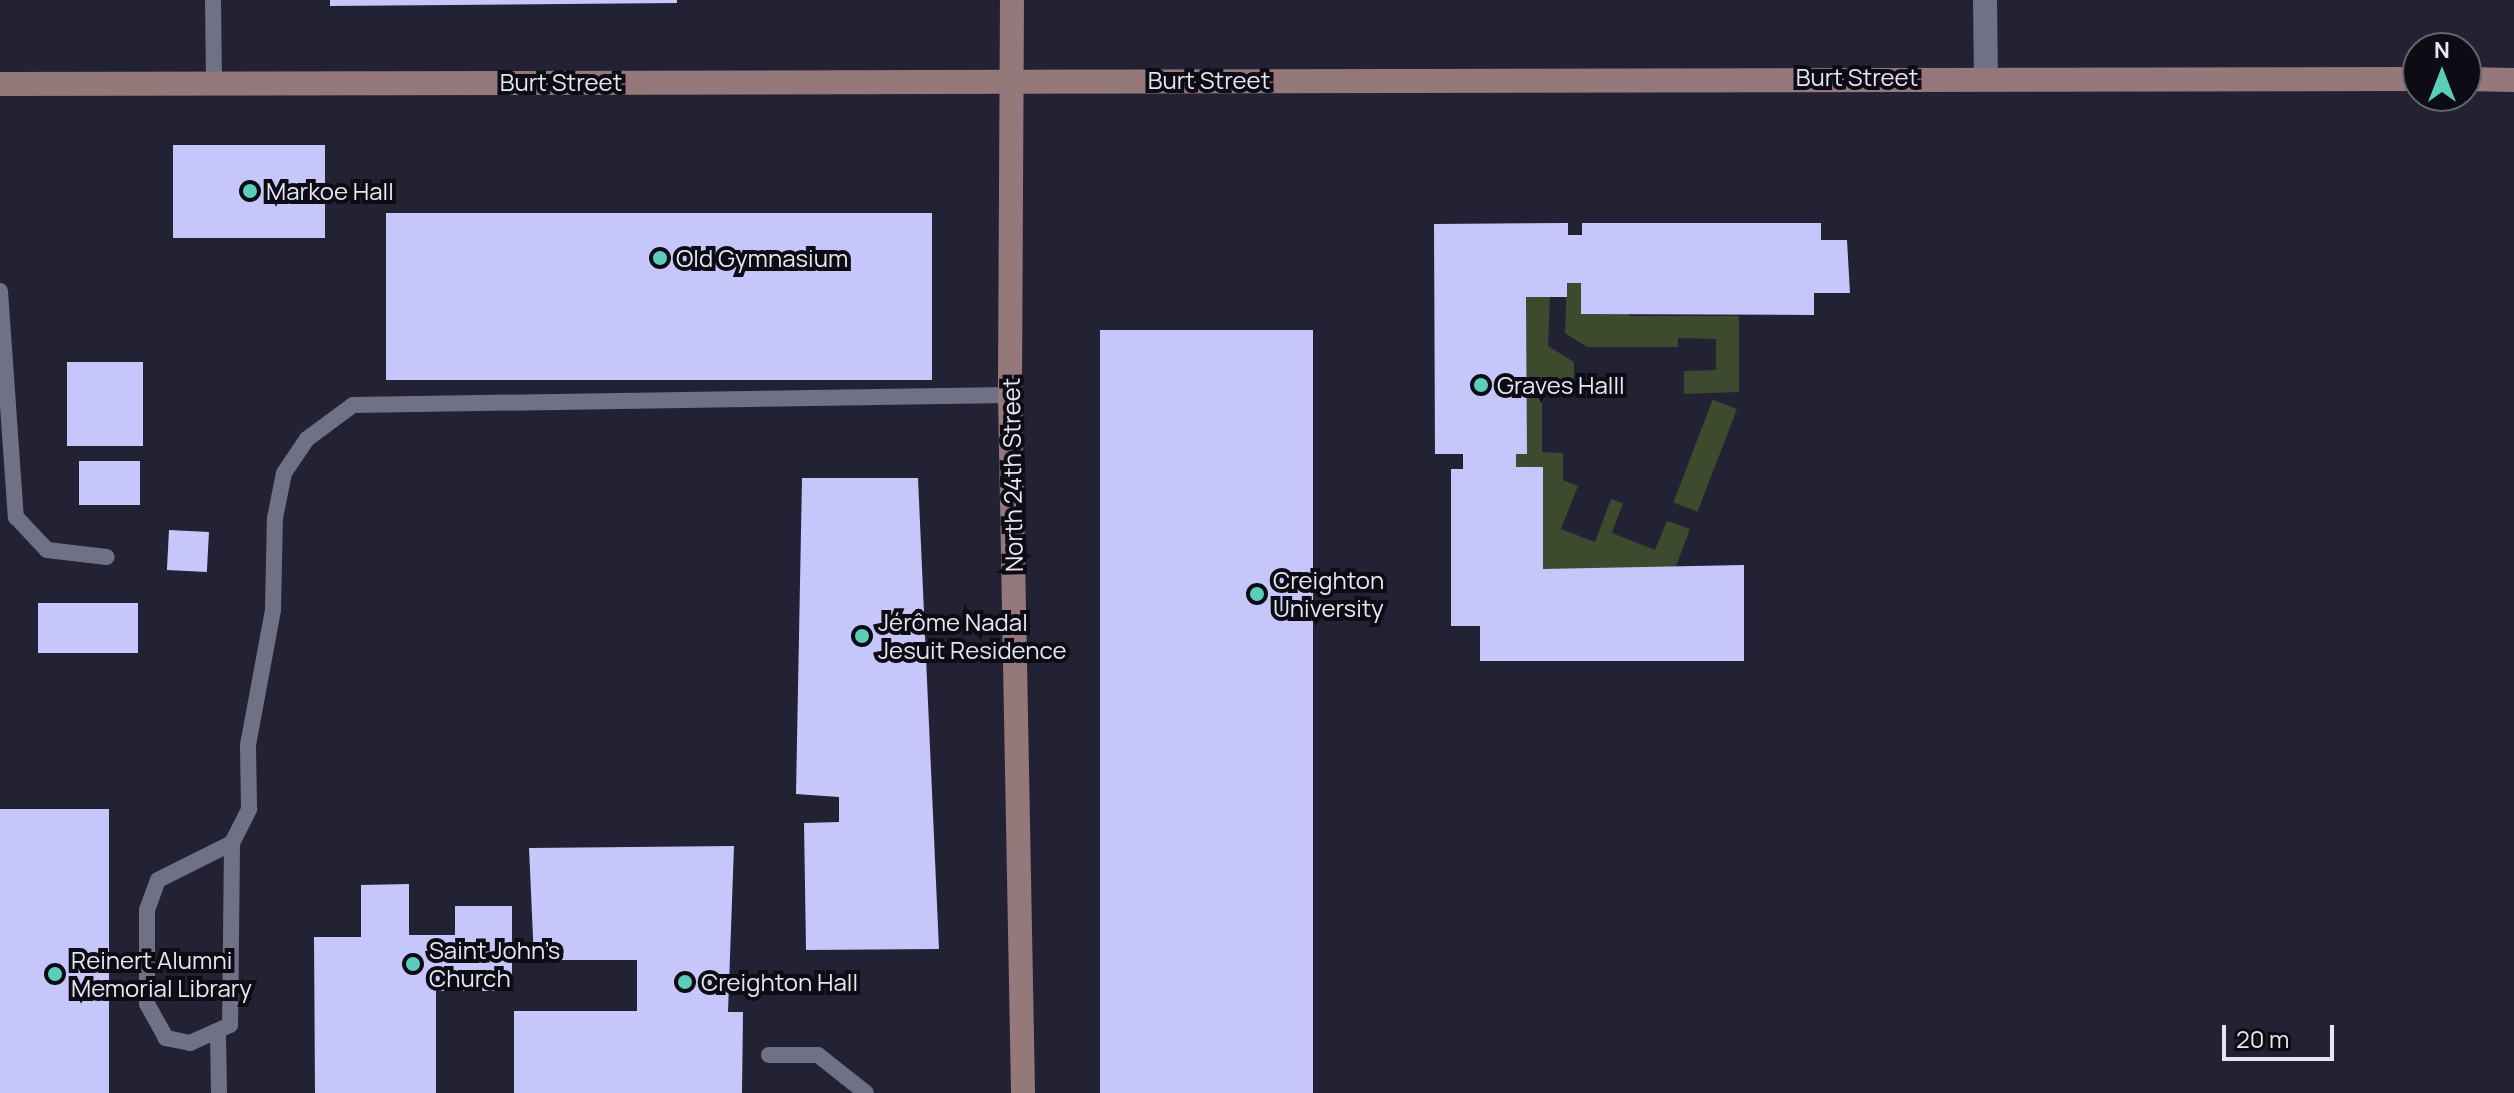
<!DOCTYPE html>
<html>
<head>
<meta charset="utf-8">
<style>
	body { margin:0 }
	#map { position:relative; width:2514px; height:1093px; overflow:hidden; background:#232234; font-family:Manrope,sans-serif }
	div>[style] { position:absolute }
	.green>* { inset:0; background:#3d4a2e; transform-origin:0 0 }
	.building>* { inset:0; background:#c7c6fa; transform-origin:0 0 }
	.lane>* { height:16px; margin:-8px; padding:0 8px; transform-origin:8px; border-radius:8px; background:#717186 }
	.street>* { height:24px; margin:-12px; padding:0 12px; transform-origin:12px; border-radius:12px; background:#717186 }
	.secondary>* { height:24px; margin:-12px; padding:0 12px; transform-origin:12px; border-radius:12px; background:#95787a }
	.dots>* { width:22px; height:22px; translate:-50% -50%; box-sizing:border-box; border:4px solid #0d0c14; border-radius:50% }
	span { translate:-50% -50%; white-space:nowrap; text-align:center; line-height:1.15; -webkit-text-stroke:8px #0d0c14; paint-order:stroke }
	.street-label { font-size:24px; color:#e7e7f3 }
	.poi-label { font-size:24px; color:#e7e7f3 }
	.left { translate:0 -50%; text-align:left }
	.north { position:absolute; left:2402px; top:32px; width:80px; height:80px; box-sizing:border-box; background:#0d0c14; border:2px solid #64646d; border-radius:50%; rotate:0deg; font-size:22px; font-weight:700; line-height:32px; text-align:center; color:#e7e7f3 }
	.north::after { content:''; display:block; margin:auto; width:28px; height:36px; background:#5bcebb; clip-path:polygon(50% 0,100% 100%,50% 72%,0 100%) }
	.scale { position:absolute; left:2222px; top:1025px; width:112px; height:36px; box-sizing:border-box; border:4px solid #e7e7f3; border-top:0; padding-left:10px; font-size:24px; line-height:28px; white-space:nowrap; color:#e7e7f3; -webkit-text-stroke:6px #0d0c14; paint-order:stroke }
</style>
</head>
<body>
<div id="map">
	<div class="green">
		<i style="clip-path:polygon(1567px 283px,1581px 283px,1631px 316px,1739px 316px,1739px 392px,1684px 394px,1684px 371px,1716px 370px,1716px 339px,1678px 338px,1678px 347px,1587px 347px,1565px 333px)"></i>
		<i style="clip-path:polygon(1526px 297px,1550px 297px,1548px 346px,1574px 362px,1574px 390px,1542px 392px,1542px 452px,1563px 453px,1563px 480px,1578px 486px,1561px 529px,1595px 542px,1611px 499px,1623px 503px,1612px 533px,1655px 550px,1667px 521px,1690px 529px,1675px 569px,1543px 569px,1543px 467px,1516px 467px,1516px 454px,1527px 453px)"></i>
		<i style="left:1737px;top:409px;width:110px;height:26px;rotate:111deg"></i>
	</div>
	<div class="building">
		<i style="clip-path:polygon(330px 0,677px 0,677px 3px,330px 6px)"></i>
		<i style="left:173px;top:145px;width:152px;height:93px"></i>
		<i style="left:932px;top:213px;width:167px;height:546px;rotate:90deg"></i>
		<i style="clip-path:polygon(1568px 223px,1568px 235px,1582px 235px,1582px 223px,1821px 223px,1821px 240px,1847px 240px,1850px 293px,1814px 293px,1814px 315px,1581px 314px,1581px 283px,1567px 283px,1567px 297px,1526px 297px,1527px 454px,1516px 454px,1516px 467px,1543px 467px,1543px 569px,1744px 565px,1744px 661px,1480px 661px,1480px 626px,1451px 626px,1451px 469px,1463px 469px,1463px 454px,1435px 454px,1434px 224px)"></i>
		<i style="left:1100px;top:330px;width:213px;height:763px"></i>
		<i style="left:67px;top:362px;width:76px;height:84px"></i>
		<i style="left:79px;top:461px;width:61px;height:44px"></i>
		<i style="clip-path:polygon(802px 478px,918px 478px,939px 949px,806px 950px,804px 823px,839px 822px,839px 797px,796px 794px)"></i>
		<i style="left:169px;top:530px;width:40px;height:40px;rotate:3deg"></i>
		<i style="left:38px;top:603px;width:100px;height:50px"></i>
		<i style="left:0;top:809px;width:109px;height:284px"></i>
		<i style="clip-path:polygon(734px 846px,728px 1012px,743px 1012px,742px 1093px,514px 1093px,514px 1011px,637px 1011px,637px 960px,534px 960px,529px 848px)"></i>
		<i style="clip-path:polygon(409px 884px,409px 935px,455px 935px,455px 906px,512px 906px,512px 991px,436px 991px,436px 1093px,315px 1093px,314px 937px,361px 937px,361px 885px)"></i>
	</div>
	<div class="lane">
		<i style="left:213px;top:0;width:83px;rotate:89.3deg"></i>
		<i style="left:0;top:291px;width:227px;rotate:86deg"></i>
		<i style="left:16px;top:517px;width:45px;rotate:46.8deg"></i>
		<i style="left:47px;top:550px;width:60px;rotate:6.7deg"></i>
		<i style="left:232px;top:843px;width:182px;rotate:90.6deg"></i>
		<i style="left:230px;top:1025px;width:44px;rotate:155.8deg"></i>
		<i style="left:190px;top:1043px;width:25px;rotate:-168deg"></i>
		<i style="left:166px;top:1038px;width:39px;rotate:-119deg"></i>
		<i style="left:147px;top:1004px;width:94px;rotate:-90deg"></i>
		<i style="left:147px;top:910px;width:32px;rotate:-70deg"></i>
		<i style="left:158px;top:880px;width:83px;rotate:-26.6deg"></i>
		<i style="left:232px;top:843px;width:38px;rotate:-63deg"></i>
		<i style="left:249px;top:809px;width:64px;rotate:-90.9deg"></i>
		<i style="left:248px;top:745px;width:137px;rotate:-79.5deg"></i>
		<i style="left:273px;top:610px;width:92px;rotate:-88.8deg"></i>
		<i style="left:275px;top:518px;width:46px;rotate:-78.7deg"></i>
		<i style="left:284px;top:473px;width:41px;rotate:-55.9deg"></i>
		<i style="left:307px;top:439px;width:57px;rotate:-36.5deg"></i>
		<i style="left:353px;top:405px;width:657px;rotate:-0.87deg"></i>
		<i style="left:218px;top:1035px;width:58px;rotate:89deg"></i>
		<i style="left:769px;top:1055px;width:49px"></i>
		<i style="left:818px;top:1055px;width:61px;rotate:38.4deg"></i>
	</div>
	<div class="street">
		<i style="left:1985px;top:0;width:77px;rotate:89.3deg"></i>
	</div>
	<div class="secondary">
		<i style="left:1012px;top:0;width:395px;rotate:90.3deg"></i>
		<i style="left:1010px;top:395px;width:698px;rotate:88.93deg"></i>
		<i style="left:2466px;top:79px;width:48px;rotate:1.2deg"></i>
		<i style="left:0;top:84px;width:2418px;rotate:-0.12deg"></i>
	</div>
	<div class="dots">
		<i style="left:250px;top:191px;background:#5bcebb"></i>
		<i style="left:660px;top:258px;background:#5bcebb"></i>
		<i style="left:1481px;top:385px;background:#5bcebb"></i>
		<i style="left:1257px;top:594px;background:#5bcebb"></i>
		<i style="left:862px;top:636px;background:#5bcebb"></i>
		<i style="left:413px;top:964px;background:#5bcebb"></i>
		<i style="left:55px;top:974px;background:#5bcebb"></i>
		<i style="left:685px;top:982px;background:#5bcebb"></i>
	</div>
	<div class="street-label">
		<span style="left:1857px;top:77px">Burt Street</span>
		<span style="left:1209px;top:80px">Burt Street</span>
		<span style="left:561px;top:82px">Burt Street</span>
		<span style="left:1012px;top:475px;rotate:-91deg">North 24th Street</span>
	</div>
	<div class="poi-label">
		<span class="left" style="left:266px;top:191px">Markoe Hall</span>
		<span class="left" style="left:676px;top:258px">Old Gymnasium</span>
		<span class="left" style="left:1497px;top:385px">Graves Halll</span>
		<span class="left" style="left:1273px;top:594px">Creighton<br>University</span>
		<span class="left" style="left:878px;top:636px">Jérôme Nadal<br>Jesuit Residence</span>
		<span class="left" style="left:429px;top:964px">Saint John’s<br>Church</span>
		<span class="left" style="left:71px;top:974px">Reinert Alumni<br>Memorial Library</span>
		<span class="left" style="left:701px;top:982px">Creighton Hall</span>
	</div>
	<div class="north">N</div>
	<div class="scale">20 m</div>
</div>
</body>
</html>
